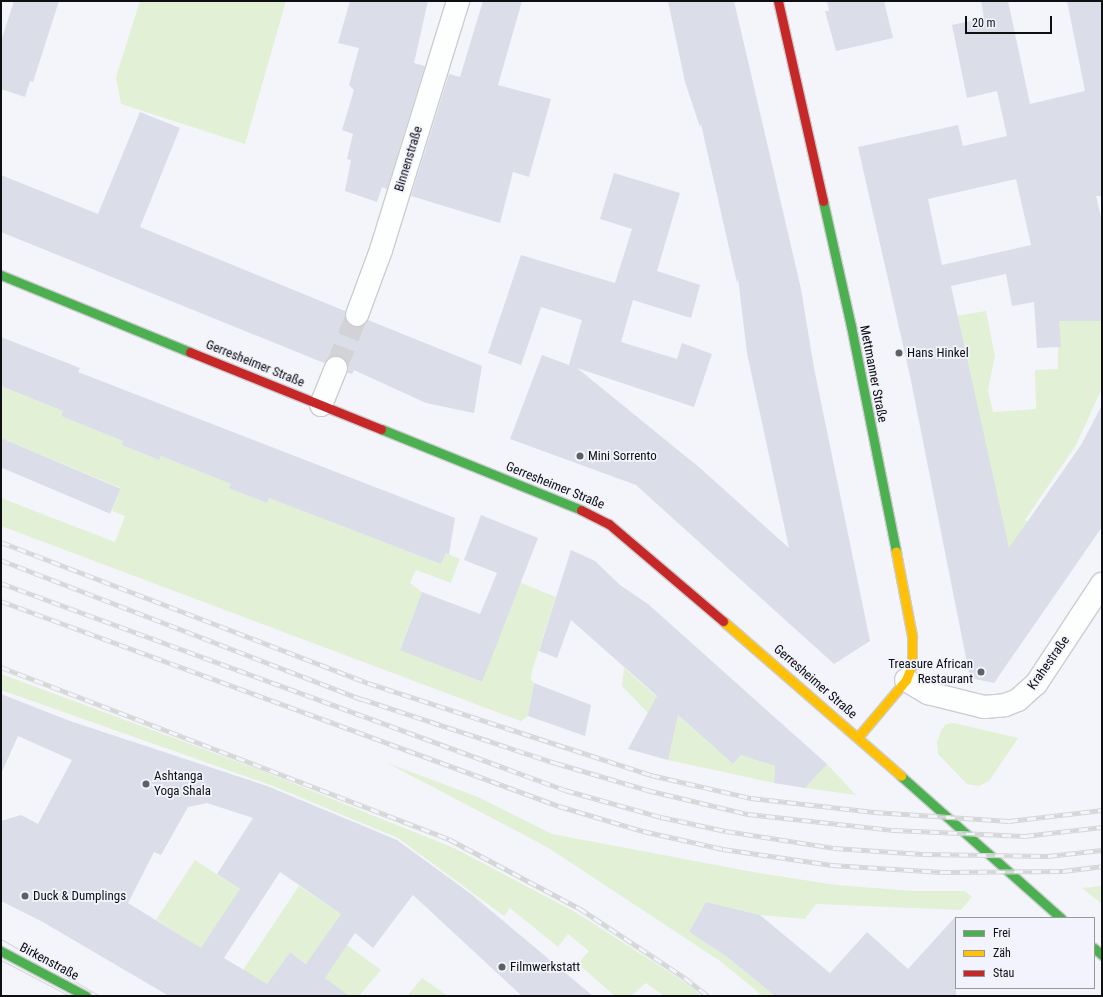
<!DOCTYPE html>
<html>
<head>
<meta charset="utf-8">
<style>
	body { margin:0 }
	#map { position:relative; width:1103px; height:997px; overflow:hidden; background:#f4f5fa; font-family:"Roboto Condensed",sans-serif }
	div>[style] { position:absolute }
	.green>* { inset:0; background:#e2f0d5; transform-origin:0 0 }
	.building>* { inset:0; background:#dbdde8; transform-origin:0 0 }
	.street-tunnel>* { height:22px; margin-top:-11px; transform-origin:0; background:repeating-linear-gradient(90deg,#d2d2d7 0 22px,transparent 0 33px) }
	.roads { filter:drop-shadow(1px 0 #cccdd1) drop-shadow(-1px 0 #cccdd1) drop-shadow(0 1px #cccdd1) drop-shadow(0 -1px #cccdd1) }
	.street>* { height:22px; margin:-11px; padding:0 11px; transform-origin:11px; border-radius:11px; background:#fdfefe }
	.fast>* { height:9px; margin:-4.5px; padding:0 4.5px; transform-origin:4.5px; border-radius:4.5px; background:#4caf50 }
	.slow>* { height:9px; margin:-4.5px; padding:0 4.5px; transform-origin:4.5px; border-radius:4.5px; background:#ffc107 }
	.jam>* { height:9px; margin:-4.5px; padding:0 4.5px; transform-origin:4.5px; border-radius:4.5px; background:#c62828 }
	.tram>* { height:1px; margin:-0.5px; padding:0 0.5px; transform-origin:0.5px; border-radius:0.5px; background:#d5d6d6 }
	.rail>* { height:4.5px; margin-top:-2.25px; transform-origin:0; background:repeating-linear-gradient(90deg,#f2f3fc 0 9px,#d5d6d6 0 18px); box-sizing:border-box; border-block:1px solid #d5d6d6 }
	.dots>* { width:11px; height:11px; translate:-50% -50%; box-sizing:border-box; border:2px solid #f2f3fc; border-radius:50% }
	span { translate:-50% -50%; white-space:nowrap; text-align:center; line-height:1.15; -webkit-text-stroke:3.5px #f2f3fc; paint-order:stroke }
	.street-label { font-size:13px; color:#0e0f12 }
	.poi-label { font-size:13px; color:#0e0f12 }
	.left { translate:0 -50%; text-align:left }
	.right { translate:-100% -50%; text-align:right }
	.frame { position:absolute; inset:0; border:2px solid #0e0f12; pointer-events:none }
	.legend { position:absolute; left:955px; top:917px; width:140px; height:72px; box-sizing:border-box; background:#f2f3fc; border:1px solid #97989e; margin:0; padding:5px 7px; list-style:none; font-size:12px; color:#0e0f12 }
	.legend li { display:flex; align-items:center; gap:8px; height:20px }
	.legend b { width:20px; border:1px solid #97989e }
	.scale { position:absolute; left:965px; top:16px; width:87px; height:18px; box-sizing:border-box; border:2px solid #0e0f12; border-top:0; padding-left:5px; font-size:12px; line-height:14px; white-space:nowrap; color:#0e0f12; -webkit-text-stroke:3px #f2f3fc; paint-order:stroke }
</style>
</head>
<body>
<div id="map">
	<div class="green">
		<i style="clip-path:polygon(140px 1px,286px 1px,245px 144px,121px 104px,116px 77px)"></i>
		<i style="clip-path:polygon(1102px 288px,1102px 388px,1076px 445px,1025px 520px,1038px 529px,1010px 571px,956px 316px,986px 311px,995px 356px,988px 390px,993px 412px,1036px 409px,1035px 370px,1058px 369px,1058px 298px)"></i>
		<i style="clip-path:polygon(1px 386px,63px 411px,61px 416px,123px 441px,122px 445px,159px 460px,161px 456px,231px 484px,230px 488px,267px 503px,269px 498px,441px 564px,446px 553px,460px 559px,451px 583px,416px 570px,410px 583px,422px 592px,400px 649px,481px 682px,497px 573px,556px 597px,532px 671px,531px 679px,534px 683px,528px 716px,521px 721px,1px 526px,1px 498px,115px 542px,125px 516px,112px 511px,121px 488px,1px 438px)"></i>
		<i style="clip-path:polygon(624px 668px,733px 764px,741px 755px,775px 766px,774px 783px,668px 760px,672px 742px,663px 721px,648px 713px,622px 686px)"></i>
		<i style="clip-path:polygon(1px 674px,260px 770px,454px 848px,577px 913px,683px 981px,702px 996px,664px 996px,646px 983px,631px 996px,615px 996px,578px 964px,589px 951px,568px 934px,558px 947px,510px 908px,504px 916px,398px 838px,273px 786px,1px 690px)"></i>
		<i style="clip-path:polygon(954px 723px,1018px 738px,989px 781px,979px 786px,967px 784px,938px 754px,937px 741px,942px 729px,946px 724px)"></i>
		<i style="clip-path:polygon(387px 763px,478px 797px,552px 834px,753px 872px,836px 885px,913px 891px,965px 891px,972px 897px,961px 910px,816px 904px,805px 919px,760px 915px,706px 902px,689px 932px,726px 956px,775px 996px,763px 996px,720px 961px,547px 847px)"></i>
		<i style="clip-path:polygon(827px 764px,856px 795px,805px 788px)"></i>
		<i style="left:195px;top:860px;width:54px;height:71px;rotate:33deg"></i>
		<i style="clip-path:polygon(299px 886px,341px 914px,307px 964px,290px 952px,260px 994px,237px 979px)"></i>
		<i style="clip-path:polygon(1102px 886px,1102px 904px,1082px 888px)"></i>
		<i style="clip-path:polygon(347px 945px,381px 970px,359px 996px,310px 996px)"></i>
		<i style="clip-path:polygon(422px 978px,448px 996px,407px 996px)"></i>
	</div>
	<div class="building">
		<i style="clip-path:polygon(14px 1px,59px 1px,33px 82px,30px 81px,25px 97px,1px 89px,1px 41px)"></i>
		<i style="clip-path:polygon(350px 1px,428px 1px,414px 63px,425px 66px,387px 189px,382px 187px,377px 202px,345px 191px,351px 160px,347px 159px,353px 134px,342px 130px,354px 90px,349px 85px,359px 48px,338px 43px)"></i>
		<i style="clip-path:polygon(483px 1px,522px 1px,498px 85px,551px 99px,529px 177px,513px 172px,500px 223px,411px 196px,449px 74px,460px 77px)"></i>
		<i style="clip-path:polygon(668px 1px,734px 1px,801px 289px,814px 368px,870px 641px,834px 664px,636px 485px,510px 439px,542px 355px,569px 365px,582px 320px,541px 307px,521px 365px,488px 353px,521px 255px,615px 283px,632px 229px,600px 219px,614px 173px,680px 193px,657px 271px,700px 285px,691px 318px,633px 300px,621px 342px,677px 359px,682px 343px,712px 354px,694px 407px,577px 368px,700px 468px,789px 548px,747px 353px,738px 278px,737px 283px,701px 124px,700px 127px,685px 82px)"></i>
		<i style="clip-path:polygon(827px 1px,884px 1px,893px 38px,836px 51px,825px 11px,829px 11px)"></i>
		<i style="clip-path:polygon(evenodd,981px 1px,1008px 1px,1030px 104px,1085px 91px,1067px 1px,1102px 1px,1102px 196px,1096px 196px,1102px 222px,1102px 321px,1059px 321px,1061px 347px,1037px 348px,1034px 302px,1012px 306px,1006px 274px,951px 286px,1009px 548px,1081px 445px,1102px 405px,1102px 527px,994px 683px,970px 678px,910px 376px,858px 147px,958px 125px,963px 146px,1007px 136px,997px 91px,967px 98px,952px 25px,984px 18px,981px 1px,1016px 179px,1031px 245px,942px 265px,928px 199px,1016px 179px)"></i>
		<i style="clip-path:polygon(140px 112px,180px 128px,140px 227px,345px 311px,345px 317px,352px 327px,359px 327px,368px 320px,482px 366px,474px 413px,426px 403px,354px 370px,352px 374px,348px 373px,346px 361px,340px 356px,329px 358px,324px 363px,1px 232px,1px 175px,98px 214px)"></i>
		<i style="clip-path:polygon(1px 337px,80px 368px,78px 372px,455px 518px,449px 554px,446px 553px,441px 564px,269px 498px,267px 503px,229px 488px,231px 484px,161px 456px,159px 460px,122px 445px,123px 441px,61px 416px,63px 411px,1px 386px)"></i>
		<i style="left:1px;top:438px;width:130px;height:27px;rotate:23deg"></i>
		<i style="clip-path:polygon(481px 515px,538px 538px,482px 682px,400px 650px,422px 592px,480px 614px,497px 573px,464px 560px)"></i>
		<i style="clip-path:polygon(571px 550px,595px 561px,620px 585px,648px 604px,827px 764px,805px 788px,774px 783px,775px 766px,741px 755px,733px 764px,678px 715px,668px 760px,628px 749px,657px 696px,571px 620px,557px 658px,539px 651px)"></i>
		<i style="clip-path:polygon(534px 683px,591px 705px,585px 736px,528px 716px)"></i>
		<i style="clip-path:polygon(evenodd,1px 694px,70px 721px,267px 786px,397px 840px,471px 894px,593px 996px,522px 996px,413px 895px,373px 948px,355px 933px,325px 978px,349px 996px,169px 996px,41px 921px,1px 901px,1px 821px,21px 815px,38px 824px,72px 760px,18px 736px,1px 774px,1px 694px,207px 803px,253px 818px,217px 874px,240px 889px,201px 948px,128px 903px,154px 852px,161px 855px,188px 807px,207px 803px,1px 694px,280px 872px,341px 914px,306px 964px,290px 952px,267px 984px,224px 958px,280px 872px)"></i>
		<i style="clip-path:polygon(706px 902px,760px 915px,830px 973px,867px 932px,908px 969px,956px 916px,956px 996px,775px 996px,726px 956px,689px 932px)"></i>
	</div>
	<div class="street-tunnel">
		<i style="left:336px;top:368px;width:57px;rotate:-68.4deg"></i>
	</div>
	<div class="roads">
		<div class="street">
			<i style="left:357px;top:315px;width:69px;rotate:-69.7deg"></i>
			<i style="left:381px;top:250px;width:261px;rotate:-72.8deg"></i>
			<i style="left:321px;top:405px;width:40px;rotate:-68deg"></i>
			<i style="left:906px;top:680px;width:26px;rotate:31deg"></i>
			<i style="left:928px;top:693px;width:58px;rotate:14deg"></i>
			<i style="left:984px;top:707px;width:21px;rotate:-5deg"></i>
			<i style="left:1005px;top:705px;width:14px;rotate:-21deg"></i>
			<i style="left:1018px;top:700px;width:24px;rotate:-42deg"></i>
			<i style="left:1036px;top:684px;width:120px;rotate:-56.6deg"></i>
		</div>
		<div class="fast">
			<i style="left:823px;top:201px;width:128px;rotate:77.4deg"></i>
			<i style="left:851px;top:326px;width:230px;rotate:78.7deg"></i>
			<i style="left:1px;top:275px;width:204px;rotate:22.2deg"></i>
			<i style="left:381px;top:429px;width:216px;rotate:22deg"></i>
			<i style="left:901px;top:776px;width:214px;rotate:41.6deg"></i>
			<i style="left:1094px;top:948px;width:11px;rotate:41deg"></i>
			<i style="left:1px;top:951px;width:96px;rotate:27.9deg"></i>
		</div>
		<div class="slow">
			<i style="left:723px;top:621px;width:236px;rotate:41deg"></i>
			<i style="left:858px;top:737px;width:75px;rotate:-49.9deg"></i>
			<i style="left:906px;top:680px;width:17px;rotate:-69deg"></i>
			<i style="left:912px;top:664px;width:28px;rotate:-90deg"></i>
			<i style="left:912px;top:636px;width:86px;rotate:-100.8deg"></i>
		</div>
		<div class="jam">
			<i style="left:778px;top:1px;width:205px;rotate:77.3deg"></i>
			<i style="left:190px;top:352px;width:206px;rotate:22deg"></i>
			<i style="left:581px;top:510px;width:31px;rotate:27deg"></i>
			<i style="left:609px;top:524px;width:150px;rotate:40.4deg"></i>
		</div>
	</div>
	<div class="tram">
		<i style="left:1px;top:939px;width:114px;rotate:29.9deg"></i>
		<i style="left:1px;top:960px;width:78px;rotate:27.6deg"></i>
	</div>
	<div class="rail">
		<i style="left:1px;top:542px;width:393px;rotate:21deg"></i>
		<i style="left:368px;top:683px;width:298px;rotate:18deg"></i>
		<i style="left:651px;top:775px;width:103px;rotate:13deg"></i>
		<i style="left:751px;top:798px;width:124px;rotate:6.5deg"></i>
		<i style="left:874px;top:812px;width:135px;rotate:3.8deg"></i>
		<i style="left:1009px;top:821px;width:94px;rotate:-6.7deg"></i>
		<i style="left:1px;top:560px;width:387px;rotate:21.1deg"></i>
		<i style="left:362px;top:699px;width:204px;rotate:18.3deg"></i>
		<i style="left:556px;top:763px;width:95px;rotate:16.5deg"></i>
		<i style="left:647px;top:790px;width:104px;rotate:13.4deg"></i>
		<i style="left:748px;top:814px;width:147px;rotate:6.3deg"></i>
		<i style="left:894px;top:830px;width:131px;rotate:2.6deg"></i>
		<i style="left:1025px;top:836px;width:78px;rotate:-6.7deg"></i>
		<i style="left:1px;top:583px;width:601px;rotate:20.15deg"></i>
		<i style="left:565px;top:790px;width:100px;rotate:15.7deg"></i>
		<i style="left:661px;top:817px;width:66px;rotate:12.2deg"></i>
		<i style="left:726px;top:831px;width:109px;rotate:8.9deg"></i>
		<i style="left:834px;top:848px;width:89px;rotate:3.9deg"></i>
		<i style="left:923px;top:854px;width:125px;rotate:0.9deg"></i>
		<i style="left:1048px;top:856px;width:54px;rotate:-6.3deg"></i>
		<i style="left:1px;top:601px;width:594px;rotate:20.17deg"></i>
		<i style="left:559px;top:806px;width:88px;rotate:16.6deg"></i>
		<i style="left:643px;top:831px;width:82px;rotate:12.7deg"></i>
		<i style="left:723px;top:849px;width:110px;rotate:8.4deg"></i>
		<i style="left:832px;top:865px;width:110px;rotate:3.6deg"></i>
		<i style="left:942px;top:872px;width:121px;rotate:-0.5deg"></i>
		<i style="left:1063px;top:871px;width:39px;rotate:-7deg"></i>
		<i style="left:1px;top:667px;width:480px;rotate:21deg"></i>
		<i style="left:449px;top:839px;width:147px;rotate:28deg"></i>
		<i style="left:579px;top:908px;width:127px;rotate:33.4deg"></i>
		<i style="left:685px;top:978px;width:29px;rotate:38deg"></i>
	</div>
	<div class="dots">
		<i style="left:899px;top:353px;background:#5e6063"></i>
		<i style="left:580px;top:456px;background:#5e6063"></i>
		<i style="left:981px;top:672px;background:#5e6063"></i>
		<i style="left:146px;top:784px;background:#5e6063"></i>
		<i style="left:25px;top:896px;background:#5e6063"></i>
		<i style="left:502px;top:967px;background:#5e6063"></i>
	</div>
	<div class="street-label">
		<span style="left:409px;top:159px;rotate:-73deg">Binnenstraße</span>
		<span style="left:255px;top:364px;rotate:22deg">Gerresheimer Straße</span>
		<span style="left:873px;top:374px;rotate:79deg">Mettmanner Straße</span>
		<span style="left:555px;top:486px;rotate:22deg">Gerresheimer Straße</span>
		<span style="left:1049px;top:663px;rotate:-55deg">Krahestraße</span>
		<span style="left:815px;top:682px;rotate:41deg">Gerresheimer Straße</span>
		<span style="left:49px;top:962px;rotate:28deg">Birkenstraße</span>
	</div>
	<div class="poi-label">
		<span class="left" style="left:907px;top:353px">Hans Hinkel</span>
		<span class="left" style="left:588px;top:456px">Mini Sorrento</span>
		<span class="right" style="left:973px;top:672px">Treasure African<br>Restaurant</span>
		<span class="left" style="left:154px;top:784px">Ashtanga<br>Yoga Shala</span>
		<span class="left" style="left:33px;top:896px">Duck &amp; Dumplings</span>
		<span class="left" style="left:510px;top:967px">Filmwerkstatt</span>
	</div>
	<div class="frame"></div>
	<ul class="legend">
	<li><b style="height:5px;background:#4caf50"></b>Frei</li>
	<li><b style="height:5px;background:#ffc107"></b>Zäh</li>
	<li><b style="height:5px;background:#c62828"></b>Stau</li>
	</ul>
	<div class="scale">20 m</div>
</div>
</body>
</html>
